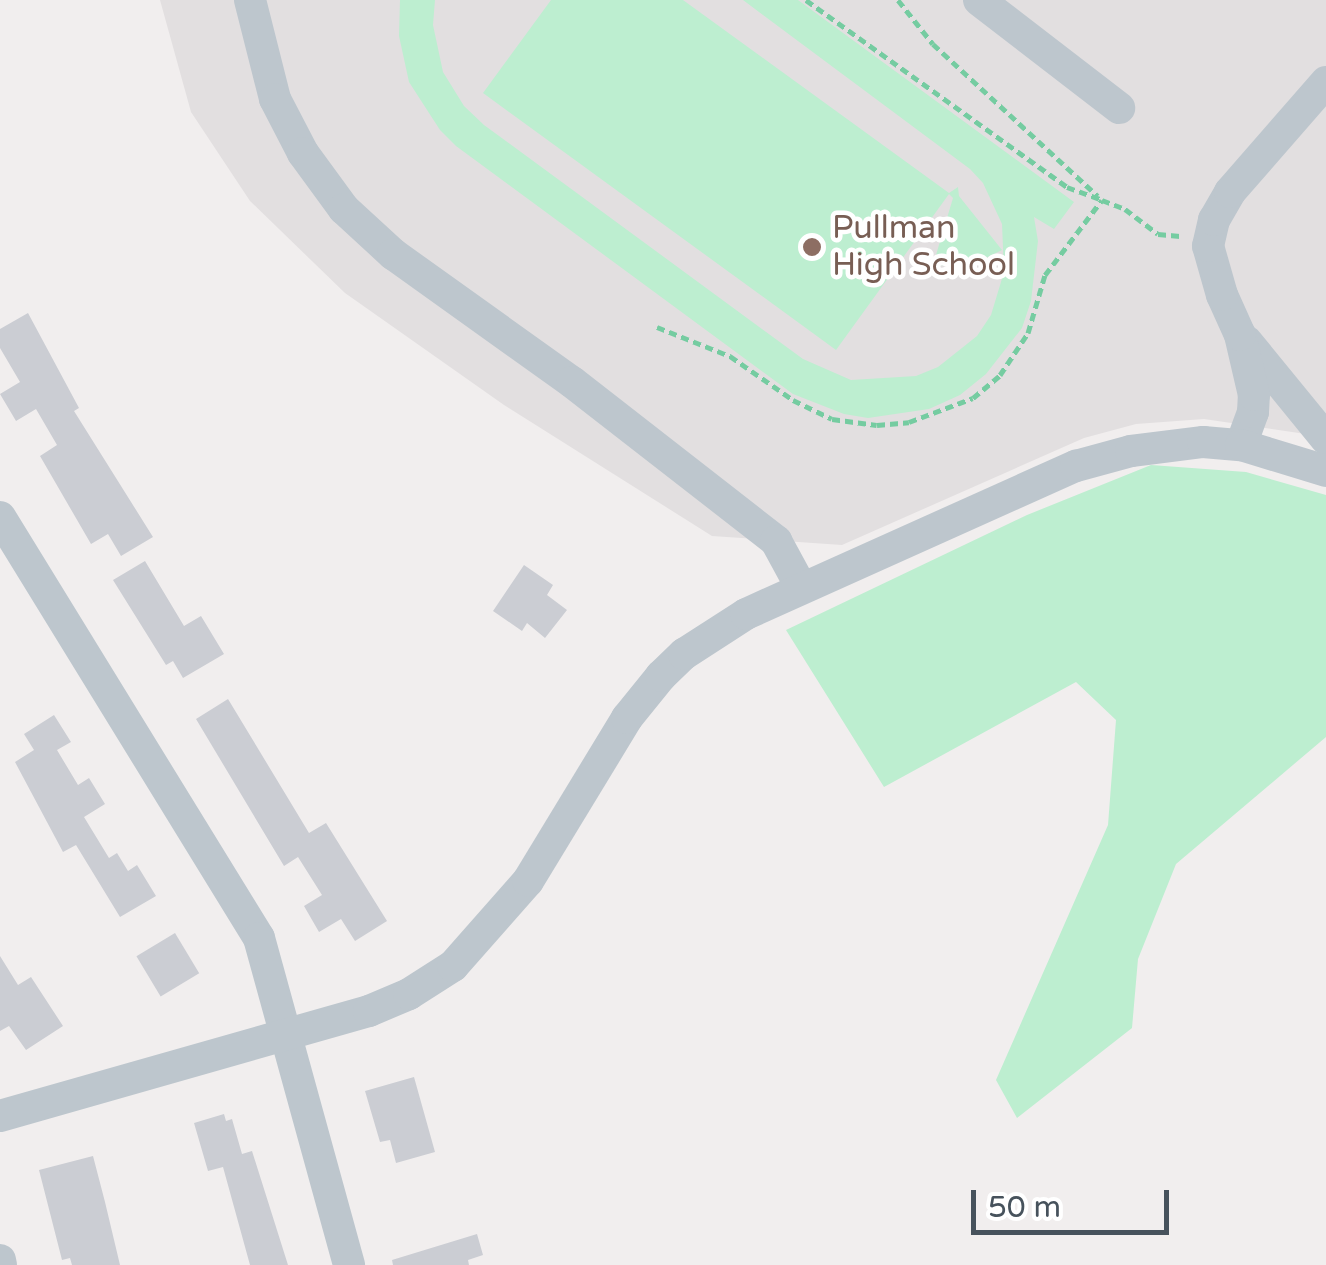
<!DOCTYPE html>
<html>
<head>
<meta charset="utf-8">
<style>
	body { margin:0 }
	#map { position:relative; width:1326px; height:1265px; overflow:hidden; background:#f1eeee; font-family:"Varela Round",sans-serif }
	div>[style] { position:absolute }
	.education>* { inset:0; background:#e2dfe0 }
	.green>* { inset:0; background:#bdeed0 }
	.building>* { inset:0; background:#cbcdd3; transform-origin:0 0 }
	.path>* { height:5px; margin-top:-2.5px; transform-origin:0; background:repeating-linear-gradient(90deg,#75cca1 0 8px,transparent 0 13px) }
	.minor>* { height:32px; margin:-16px; padding:0 16px; transform-origin:16px; border-radius:16px; background:#bdc6cd }
	.dots>* { width:28px; height:28px; translate:-50% -50%; box-sizing:border-box; border:5px solid #fff; border-radius:50% }
	span { translate:-50% -50%; white-space:nowrap; text-align:center; line-height:1.15; -webkit-text-stroke:9px #fff; paint-order:stroke }
	.education-label { font-size:32px; color:#785e54 }
	.left { translate:0 -50%; text-align:left }
	.scale { position:absolute; left:971px; top:1190px; width:198px; height:45px; box-sizing:border-box; border:5px solid #47525c; border-top:0; padding-left:12px; font-size:30px; line-height:35px; white-space:nowrap; color:#47525c; -webkit-text-stroke:8px #fff; paint-order:stroke }
</style>
</head>
<body>
<div id="map">
	<div class="education">
		<i style="clip-path:polygon(160px 0,1326px 0,1326px 437px,1204px 419px,1136px 424px,1084px 438px,842px 545px,712px 536px,504px 405px,345px 293px,250px 201px,191px 112px)"></i>
	</div>
	<div class="green">
		<i style="clip-path:polygon(400px 0,435px 0,433px 25px,443px 72px,464px 106px,484px 125px,803px 359px,851px 380px,916px 376px,938px 367px,977px 336px,991px 315px,1004px 272px,1002px 224px,983px 183px,970px 169px,743px 0,798px 0,1074px 202px,1054px 229px,1034px 217px,1038px 241px,1031px 301px,1022px 328px,986px 374px,960px 395px,929px 409px,868px 418px,844px 414px,793px 394px,456px 146px,440px 130px,409px 82px,399px 36px)"></i>
		<i style="clip-path:polygon(551px 0,683px 0,949px 193px,958px 187px,959px 196px,1002px 250px,970px 266px,933px 265px,953px 198px,949px 194px,836px 350px,483px 93px)"></i>
		<i style="clip-path:polygon(1151px 465px,1246px 472px,1326px 495px,1326px 737px,1176px 864px,1138px 959px,1132px 1028px,1017px 1118px,996px 1080px,1108px 825px,1116px 720px,1076px 682px,884px 787px,786px 630px,1027px 515px)"></i>
	</div>
	<div class="building">
		<i style="clip-path:polygon(28px 313px,79px 408px,74px 411px,153px 537px,121px 556px,108px 534px,91px 544px,40px 456px,57px 445px,36px 409px,16px 421px,0 394px,20px 382px,0 348px,0 329px)"></i>
		<i style="clip-path:polygon(145px 561px,184px 626px,201px 616px,224px 654px,183px 678px,173px 661px,166px 665px,113px 580px)"></i>
		<i style="clip-path:polygon(524px 565px,553px 585px,547px 595px,567px 610px,545px 638px,527px 623px,522px 631px,493px 611px)"></i>
		<i style="clip-path:polygon(228px 699px,309px 833px,326px 823px,387px 921px,355px 941px,341px 919px,319px 932px,304px 906px,322px 895px,298px 857px,284px 866px,196px 719px)"></i>
		<i style="clip-path:polygon(54px 715px,71px 742px,57px 750px,78px 785px,89px 778px,105px 804px,84px 817px,109px 858px,117px 853px,128px 871px,137px 865px,156px 896px,120px 917px,76px 845px,63px 852px,15px 762px,34px 750px,24px 734px)"></i>
		<i style="left:175px;top:933px;width:47px;height:45px;rotate:59deg"></i>
		<i style="clip-path:polygon(0 956px,18px 985px,31px 977px,63px 1026px,26px 1050px,9px 1026px,0 1031px)"></i>
		<i style="clip-path:polygon(414px 1077px,435px 1152px,396px 1163px,390px 1140px,380px 1142px,365px 1091px)"></i>
		<i style="clip-path:polygon(224px 1114px,226px 1121px,232px 1119px,242px 1154px,252px 1151px,288px 1265px,250px 1265px,223px 1167px,208px 1171px,194px 1123px)"></i>
		<i style="clip-path:polygon(93px 1156px,105px 1202px,120px 1265px,72px 1265px,70px 1258px,62px 1260px,39px 1170px)"></i>
		<i style="clip-path:polygon(477px 1234px,483px 1255px,468px 1260px,469px 1265px,393px 1265px,392px 1260px)"></i>
	</div>
	<div class="path">
		<i style="left:806px;top:0;width:321px;rotate:35.6deg"></i>
		<i style="left:1067px;top:187px;width:37px;rotate:20deg"></i>
		<i style="left:898px;top:0;width:56px;rotate:51.5deg"></i>
		<i style="left:933px;top:44px;width:224px;rotate:42.7deg"></i>
		<i style="left:657px;top:327px;width:79px;rotate:21.7deg"></i>
		<i style="left:730px;top:356px;width:77px;rotate:34.9deg"></i>
		<i style="left:793px;top:400px;width:43px;rotate:26deg"></i>
		<i style="left:832px;top:419px;width:45px;rotate:7.6deg"></i>
		<i style="left:877px;top:425px;width:32px;rotate:-5deg"></i>
		<i style="left:909px;top:422px;width:68px;rotate:-20.6deg"></i>
		<i style="left:973px;top:398px;width:35px;rotate:-40deg"></i>
		<i style="left:1000px;top:375px;width:50px;rotate:-56.3deg"></i>
		<i style="left:1028px;top:333px;width:60px;rotate:-73.7deg"></i>
		<i style="left:1045px;top:275px;width:94px;rotate:-52.8deg"></i>
		<i style="left:1102px;top:200px;width:25px;rotate:21deg"></i>
		<i style="left:1125px;top:209px;width:41px;rotate:37.1deg"></i>
		<i style="left:1158px;top:234px;width:25px;rotate:5deg"></i>
	</div>
	<div class="minor">
		<i style="left:250px;top:0;width:102px;rotate:75.8deg"></i>
		<i style="left:275px;top:99px;width:61px;rotate:62.6deg"></i>
		<i style="left:303px;top:153px;width:69px;rotate:53.8deg"></i>
		<i style="left:344px;top:209px;width:67px;rotate:42.6deg"></i>
		<i style="left:393px;top:254px;width:220px;rotate:35.6deg"></i>
		<i style="left:572px;top:382px;width:259px;rotate:37.9deg"></i>
		<i style="left:776px;top:541px;width:52px;rotate:61.5deg"></i>
		<i style="left:979px;top:0;width:177px;rotate:37.6deg"></i>
		<i style="left:1247px;top:342px;width:125px;rotate:50.8deg"></i>
		<i style="left:1241px;top:445px;width:35px;rotate:-70deg"></i>
		<i style="left:1253px;top:412px;width:17px;rotate:-87deg"></i>
		<i style="left:1254px;top:395px;width:62px;rotate:-103.1deg"></i>
		<i style="left:1240px;top:335px;width:44px;rotate:-114.2deg"></i>
		<i style="left:1222px;top:295px;width:51px;rotate:-105.9deg"></i>
		<i style="left:1208px;top:246px;width:27px;rotate:-77deg"></i>
		<i style="left:1214px;top:220px;width:32px;rotate:-60deg"></i>
		<i style="left:1230px;top:192px;width:146px;rotate:-48.9deg"></i>
		<i style="left:0;top:517px;width:494px;rotate:58.4deg"></i>
		<i style="left:259px;top:938px;width:339px;rotate:74.6deg"></i>
		<i style="left:0;top:1116px;width:384px;rotate:-15.9deg"></i>
		<i style="left:369px;top:1011px;width:43px;rotate:-23deg"></i>
		<i style="left:409px;top:994px;width:52px;rotate:-32.5deg"></i>
		<i style="left:453px;top:966px;width:113px;rotate:-48.6deg"></i>
		<i style="left:528px;top:881px;width:191px;rotate:-58.7deg"></i>
		<i style="left:627px;top:718px;width:54px;rotate:-51deg"></i>
		<i style="left:661px;top:676px;width:32px;rotate:-44deg"></i>
		<i style="left:684px;top:654px;width:74px;rotate:-32.8deg"></i>
		<i style="left:746px;top:614px;width:362px;rotate:-24.2deg"></i>
		<i style="left:1076px;top:466px;width:57px;rotate:-15.3deg"></i>
		<i style="left:1131px;top:451px;width:73px;rotate:-7.1deg"></i>
		<i style="left:1203px;top:442px;width:38px;rotate:5deg"></i>
		<i style="left:1241px;top:445px;width:89px;rotate:17deg"></i>
		<i style="left:0;top:1260px;width:5px;rotate:79deg"></i>
	</div>
	<div class="dots">
		<i style="left:812px;top:247px;background:#8d6e63"></i>
	</div>
	<div class="education-label">
		<span class="left" style="left:832px;top:247px">Pullman<br>High School</span>
	</div>
	<div class="scale">50 m</div>
</div>
</body>
</html>
